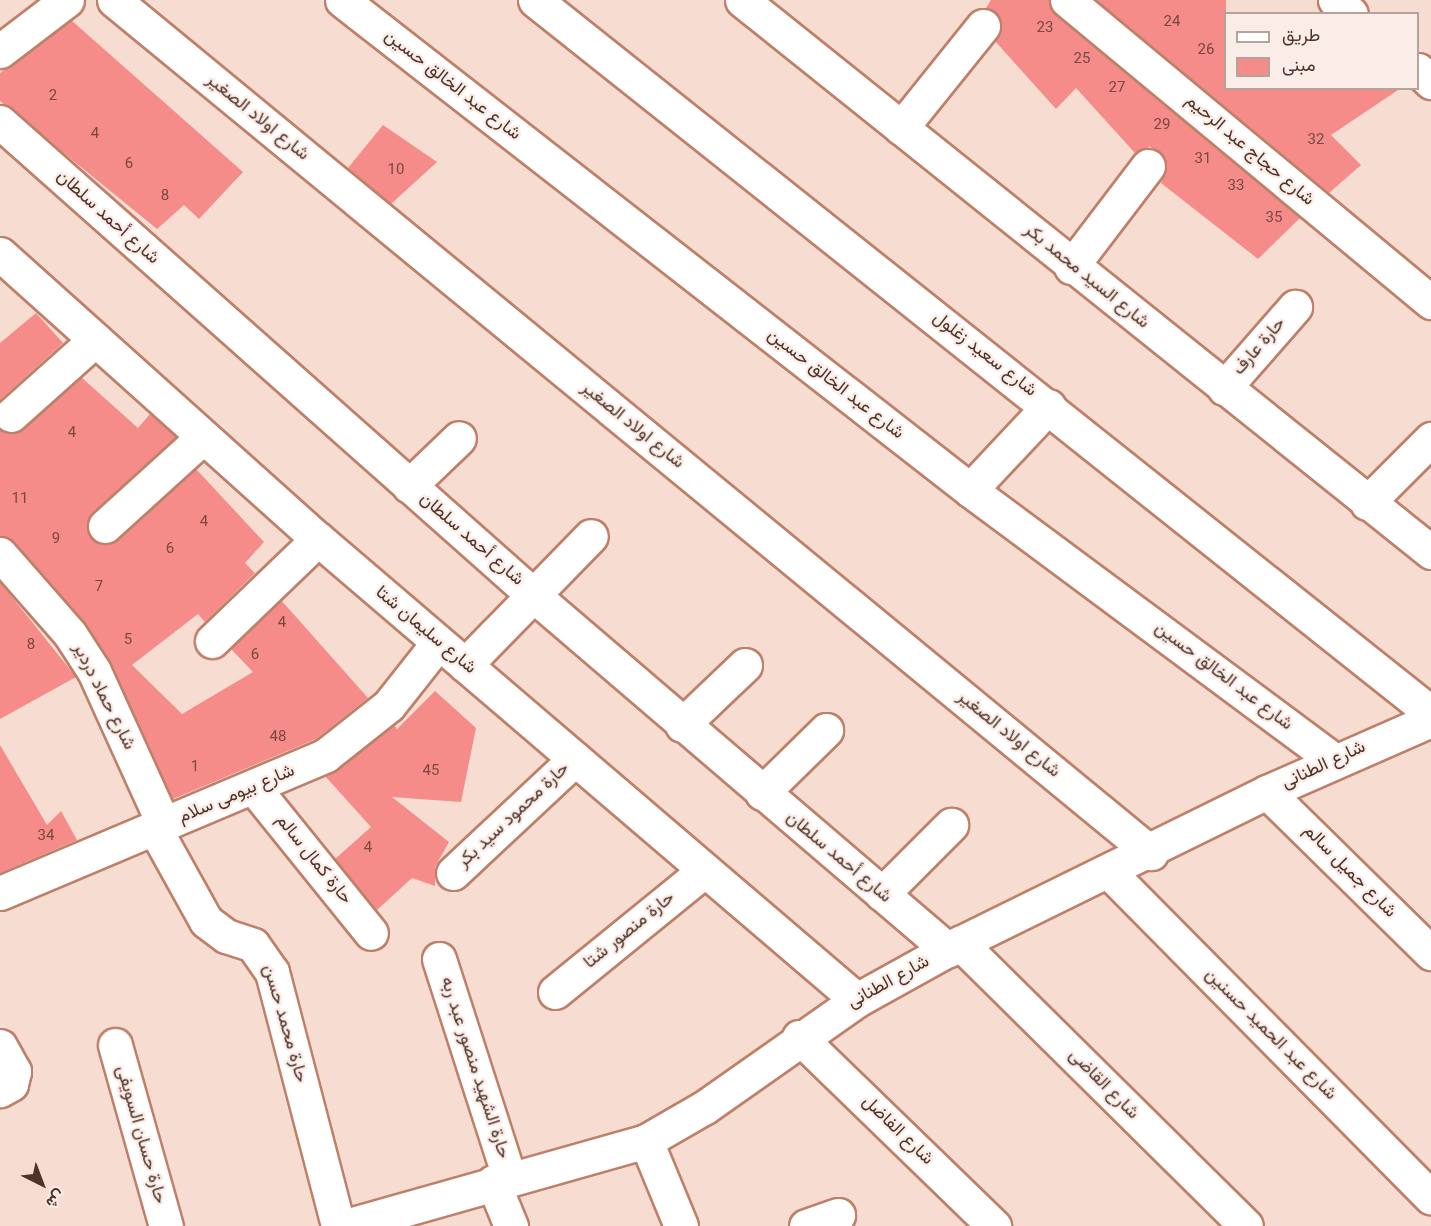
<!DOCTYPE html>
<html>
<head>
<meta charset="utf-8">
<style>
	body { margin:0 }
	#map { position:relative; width:1431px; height:1226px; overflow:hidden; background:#f7dcd1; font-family:Georgia,Vazirmatn,serif }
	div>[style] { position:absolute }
	.building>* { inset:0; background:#f58c8a }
	.roads { filter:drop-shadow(2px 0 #be8069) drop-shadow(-2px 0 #be8069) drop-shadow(0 2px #be8069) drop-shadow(0 -2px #be8069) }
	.minor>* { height:33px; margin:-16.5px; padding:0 16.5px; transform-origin:16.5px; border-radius:16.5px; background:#fff }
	span { translate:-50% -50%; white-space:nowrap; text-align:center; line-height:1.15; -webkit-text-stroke:4.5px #faece7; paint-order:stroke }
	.number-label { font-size:15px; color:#774941 }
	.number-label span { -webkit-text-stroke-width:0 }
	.street-label { font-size:18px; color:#4d3329 }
	.legend { position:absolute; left:1224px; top:12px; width:195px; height:78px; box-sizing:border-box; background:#faece7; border:2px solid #b5a29b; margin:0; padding:8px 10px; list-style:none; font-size:18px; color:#4d3329 }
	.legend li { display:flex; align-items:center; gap:12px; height:30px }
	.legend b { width:30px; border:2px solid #b5a29b }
	.north { position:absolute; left:12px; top:1154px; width:60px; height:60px; -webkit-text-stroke:4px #faece7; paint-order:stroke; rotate:138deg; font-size:16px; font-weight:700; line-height:24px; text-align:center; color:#4d3329 }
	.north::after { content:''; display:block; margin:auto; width:21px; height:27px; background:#4d3329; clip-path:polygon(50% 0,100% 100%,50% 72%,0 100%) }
</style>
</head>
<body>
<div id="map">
	<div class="building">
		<i style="clip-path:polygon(991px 0,1049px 0,1055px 14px,1300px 218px,1258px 259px,1161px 183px,1167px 168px,1160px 152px,1150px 147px,1135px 153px,1076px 88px,1056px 109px,995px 41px,1002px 28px,995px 12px,986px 8px)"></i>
		<i style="clip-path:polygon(1096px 0,1226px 0,1226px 88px,1401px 88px,1331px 135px,1361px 165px,1329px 193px)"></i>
		<i style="clip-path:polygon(71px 20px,243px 172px,199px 219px,184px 205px,157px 229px,0 101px,0 73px)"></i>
		<i style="clip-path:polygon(383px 125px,437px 162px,391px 204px,348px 168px)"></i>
		<i style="clip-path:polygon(36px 313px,63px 343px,0 400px,0 343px)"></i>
		<i style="clip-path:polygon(81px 377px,138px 428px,150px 414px,176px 437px,92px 513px,87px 529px,92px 539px,100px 544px,117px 540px,196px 469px,264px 542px,245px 563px,255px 573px,205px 622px,198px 614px,132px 665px,182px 714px,253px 672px,231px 649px,281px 600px,368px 698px,316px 739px,173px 799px,111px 663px,86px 624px,14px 542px,0 536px,0 430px,23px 429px)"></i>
		<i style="clip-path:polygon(0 582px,76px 677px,0 719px)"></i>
		<i style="clip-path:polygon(435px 691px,476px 728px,461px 802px,392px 797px,449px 842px,435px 867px,435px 886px,412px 878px,377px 910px,335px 859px,371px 827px,325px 776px,394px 725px,397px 729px)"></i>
		<i style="clip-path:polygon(0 745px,47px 825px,61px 811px,77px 840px,0 873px)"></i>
	</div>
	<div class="roads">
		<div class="minor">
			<i style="left:114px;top:0;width:1343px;rotate:39.44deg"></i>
			<i style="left:342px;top:0;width:797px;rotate:37.96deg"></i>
			<i style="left:970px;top:490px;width:453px;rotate:36.6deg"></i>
			<i style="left:535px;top:0;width:1145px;rotate:38.51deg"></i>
			<i style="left:742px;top:0;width:883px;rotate:38.7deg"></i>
			<i style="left:1067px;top:0;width:473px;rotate:39.7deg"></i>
			<i style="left:1335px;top:0;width:21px;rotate:41deg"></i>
			<i style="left:0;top:51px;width:84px;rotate:-37.3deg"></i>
			<i style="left:1418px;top:70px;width:18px;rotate:43deg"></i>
			<i style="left:0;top:122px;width:711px;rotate:41.58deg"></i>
			<i style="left:532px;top:594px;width:548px;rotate:40.56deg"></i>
			<i style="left:901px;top:128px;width:131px;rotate:-51.2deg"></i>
			<i style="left:0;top:254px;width:427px;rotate:41.9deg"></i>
			<i style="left:318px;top:539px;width:709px;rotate:40.54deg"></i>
			<i style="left:1071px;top:267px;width:127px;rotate:-52.7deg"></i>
			<i style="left:1224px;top:388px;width:108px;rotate:-48.8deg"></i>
			<i style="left:11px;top:415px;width:113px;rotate:-41.8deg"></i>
			<i style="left:409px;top:486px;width:69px;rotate:-43.8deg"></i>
			<i style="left:970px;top:490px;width:115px;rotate:-46.8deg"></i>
			<i style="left:1367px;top:503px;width:91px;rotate:-45deg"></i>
			<i style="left:105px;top:526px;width:132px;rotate:-42.2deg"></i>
			<i style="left:0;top:554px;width:106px;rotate:48.8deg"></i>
			<i style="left:70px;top:634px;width:44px;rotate:57deg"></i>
			<i style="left:94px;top:671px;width:169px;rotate:65.6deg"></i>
			<i style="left:212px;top:641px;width:147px;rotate:-43.9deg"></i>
			<i style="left:465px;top:665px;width:180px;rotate:-45.7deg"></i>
			<i style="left:682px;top:725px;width:87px;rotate:-43.6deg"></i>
			<i style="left:254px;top:788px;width:186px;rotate:51.1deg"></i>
			<i style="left:1267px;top:792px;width:230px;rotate:44.5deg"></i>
			<i style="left:762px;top:793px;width:90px;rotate:-44.5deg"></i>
			<i style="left:155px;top:829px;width:105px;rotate:61deg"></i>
			<i style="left:206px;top:921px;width:25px;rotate:37deg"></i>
			<i style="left:226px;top:936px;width:28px;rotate:18deg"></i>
			<i style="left:253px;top:945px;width:33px;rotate:55deg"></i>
			<i style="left:272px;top:972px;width:262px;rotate:75.4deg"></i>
			<i style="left:1109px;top:872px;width:458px;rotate:45.3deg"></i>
			<i style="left:453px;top:873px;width:167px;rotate:-43.1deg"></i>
			<i style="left:0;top:893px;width:354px;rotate:-22.9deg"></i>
			<i style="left:326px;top:755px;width:80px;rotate:-38.4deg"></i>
			<i style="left:389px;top:705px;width:79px;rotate:-51.7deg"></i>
			<i style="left:882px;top:894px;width:98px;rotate:-45deg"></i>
			<i style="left:960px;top:943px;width:402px;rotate:44.7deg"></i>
			<i style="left:439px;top:959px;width:229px;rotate:72.2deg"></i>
			<i style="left:555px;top:992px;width:193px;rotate:-39.1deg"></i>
			<i style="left:799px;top:1037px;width:272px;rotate:44.1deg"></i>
			<i style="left:115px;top:1045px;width:188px;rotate:74.3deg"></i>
			<i style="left:0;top:1046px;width:29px;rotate:61deg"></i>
			<i style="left:14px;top:1071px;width:13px;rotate:103deg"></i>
			<i style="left:11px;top:1084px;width:13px;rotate:151deg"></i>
			<i style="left:646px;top:1141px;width:92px;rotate:67.6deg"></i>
			<i style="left:493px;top:1182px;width:48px;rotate:67.8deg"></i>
			<i style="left:346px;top:1226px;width:312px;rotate:-15.8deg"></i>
			<i style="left:646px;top:1141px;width:68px;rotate:-30deg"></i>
			<i style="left:705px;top:1107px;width:186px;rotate:-35.1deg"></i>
			<i style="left:857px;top:1000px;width:118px;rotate:-29deg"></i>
			<i style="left:960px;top:943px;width:342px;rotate:-26.2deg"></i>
			<i style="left:1267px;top:792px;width:179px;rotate:-23.7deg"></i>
			<i style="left:806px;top:1226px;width:34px;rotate:-19deg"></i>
		</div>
	</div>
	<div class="number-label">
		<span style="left:1172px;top:23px">24</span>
		<span style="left:1045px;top:29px">23</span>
		<span style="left:1206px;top:51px">26</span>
		<span style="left:1082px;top:60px">25</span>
		<span style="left:1117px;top:89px">27</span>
		<span style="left:53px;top:97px">2</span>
		<span style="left:1162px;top:126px">29</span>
		<span style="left:95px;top:135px">4</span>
		<span style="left:1316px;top:141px">32</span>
		<span style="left:1203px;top:160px">31</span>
		<span style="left:129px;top:165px">6</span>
		<span style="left:396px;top:171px">10</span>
		<span style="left:1236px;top:187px">33</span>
		<span style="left:165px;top:197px">8</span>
		<span style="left:1274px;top:219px">35</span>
		<span style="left:72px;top:434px">4</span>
		<span style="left:20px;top:500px">11</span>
		<span style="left:204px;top:523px">4</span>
		<span style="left:56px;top:540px">9</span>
		<span style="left:170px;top:550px">6</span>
		<span style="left:99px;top:588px">7</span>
		<span style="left:282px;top:624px">4</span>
		<span style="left:128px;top:641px">5</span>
		<span style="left:31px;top:646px">8</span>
		<span style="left:255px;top:656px">6</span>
		<span style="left:278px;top:738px">48</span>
		<span style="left:195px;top:768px">1</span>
		<span style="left:431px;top:772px">45</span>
		<span style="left:46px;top:837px">34</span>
		<span style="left:368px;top:849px">4</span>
	</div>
	<div class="street-label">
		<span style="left:452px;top:86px;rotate:38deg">شارع عبد الخالق حسين</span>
		<span style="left:257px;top:118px;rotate:39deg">شارع اولاد الصغير</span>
		<span style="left:1249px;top:151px;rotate:40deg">شارع حجاج عبد الرحيم</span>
		<span style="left:107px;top:218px;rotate:42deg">شارع أحمد سلطان</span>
		<span style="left:1086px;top:277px;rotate:39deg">شارع السيد محمد بكر</span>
		<span style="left:1260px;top:347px;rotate:-49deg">حارة عارف</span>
		<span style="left:984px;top:355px;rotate:38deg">شارع سعيد زغلول</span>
		<span style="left:835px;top:385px;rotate:38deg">شارع عبد الخالق حسين</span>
		<span style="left:632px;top:426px;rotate:39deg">شارع اولاد الصغير</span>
		<span style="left:471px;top:540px;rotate:41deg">شارع أحمد سلطان</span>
		<span style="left:425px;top:631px;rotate:40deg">شارع سليمان شتا</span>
		<span style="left:1223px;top:677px;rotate:37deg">شارع عبد الخالق حسين</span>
		<span style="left:103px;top:697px;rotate:63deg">شارع حماد دردير</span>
		<span style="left:1008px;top:735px;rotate:39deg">شارع اولاد الصغير</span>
		<span style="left:1324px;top:766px;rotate:-25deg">شارع الطنانى</span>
		<span style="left:237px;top:795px;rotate:-23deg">شارع بيومى سلام</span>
		<span style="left:514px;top:816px;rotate:-43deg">حارة محمود سيد بكر</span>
		<span style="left:838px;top:858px;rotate:40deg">شارع أحمد سلطان</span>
		<span style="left:313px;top:860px;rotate:51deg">حارة كمال سالم</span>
		<span style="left:1349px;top:872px;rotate:45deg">شارع جميل سالم</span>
		<span style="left:630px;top:931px;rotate:-39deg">حارة منصور شتا</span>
		<span style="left:889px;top:983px;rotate:-29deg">شارع الطنانى</span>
		<span style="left:284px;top:1024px;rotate:74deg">حارة محمد حسن</span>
		<span style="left:1270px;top:1035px;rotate:45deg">شارع عبد الحميد حسنين</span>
		<span style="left:474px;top:1068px;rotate:72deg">حارة الشهيد منصور عبد ربه</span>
		<span style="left:1103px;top:1085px;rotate:45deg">شارع القاضى</span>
		<span style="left:897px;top:1131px;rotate:44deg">شارع الفاضل</span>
		<span style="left:140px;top:1135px;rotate:74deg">حارة حسان السويفى</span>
	</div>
	<ul class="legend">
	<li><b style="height:8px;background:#fff"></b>طريق</li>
	<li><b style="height:16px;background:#f58c8a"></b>مبنى</li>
	</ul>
	<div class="north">ش</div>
</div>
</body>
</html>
